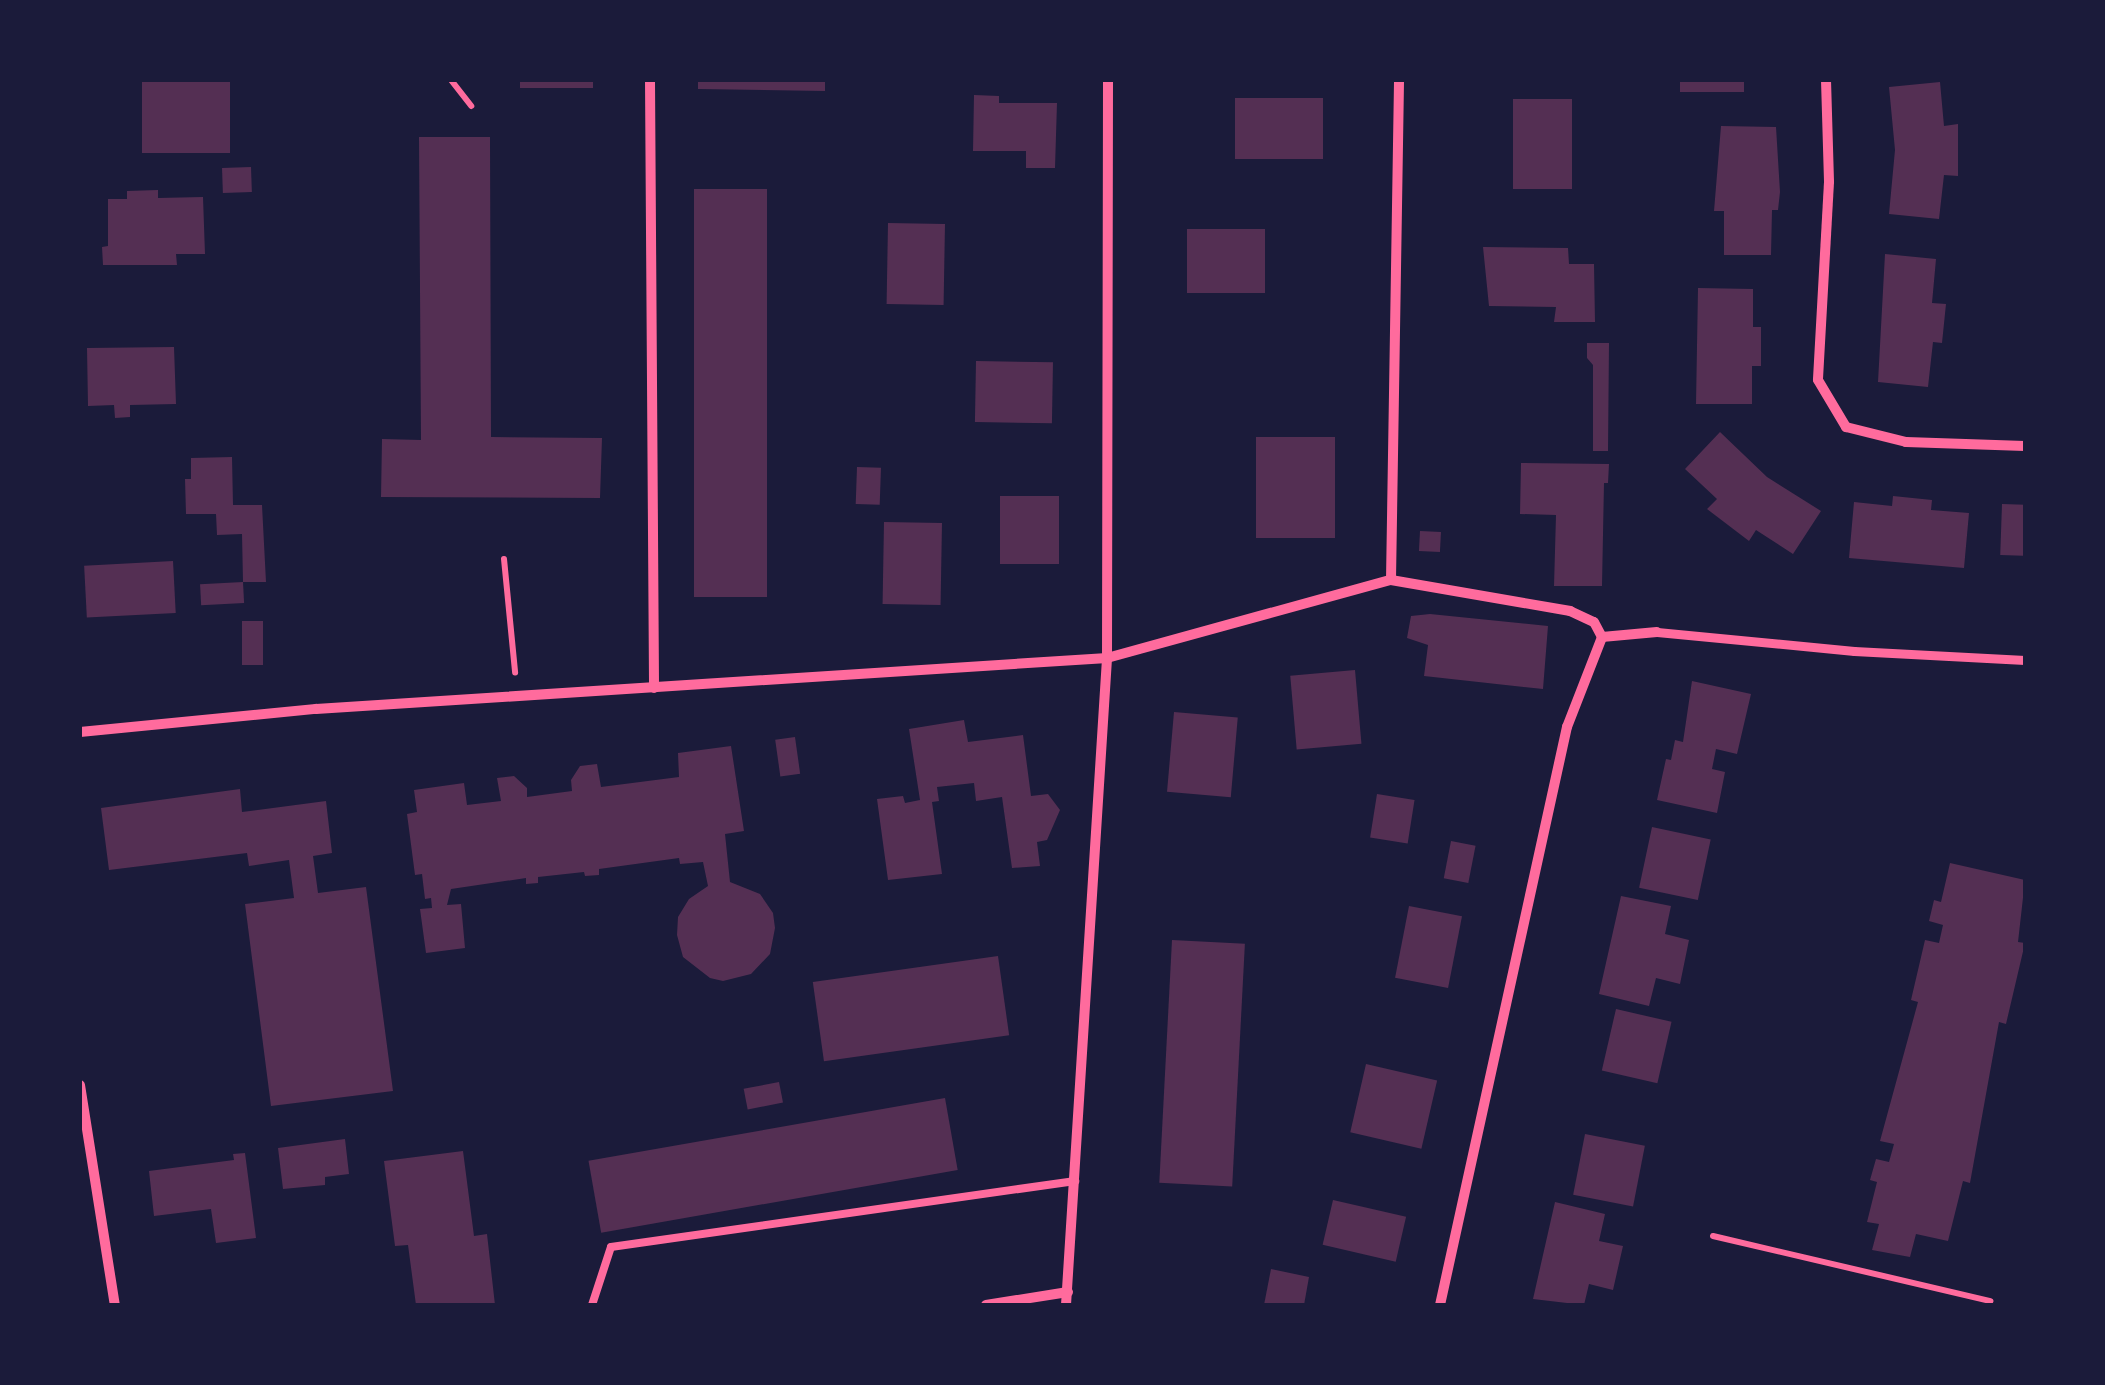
<!DOCTYPE html>
<html>
<head>
<meta charset="utf-8">
<style>
	body { margin:0 }
	#map { position:relative; width:2105px; height:1385px; overflow:hidden; background:#1b1b3a; font-family:"PT Sans",sans-serif }
	div>[style] { position:absolute }
	.building>* { inset:0; background:#542f53; transform-origin:0 0 }
	.path>* { height:6px; margin:-3px; padding:0 3px; transform-origin:3px; border-radius:3px; background:#ff6b9d }
	.service>* { height:8px; margin:-4px; padding:0 4px; transform-origin:4px; border-radius:4px; background:#ff6b9d }
	.pedestrian>* { height:9px; margin:-4.5px; padding:0 4.5px; transform-origin:4.5px; border-radius:4.5px; background:#ff6b9d }
	.minor>* { height:10px; margin:-5px; padding:0 5px; transform-origin:5px; border-radius:5px; background:#ff6b9d }
	span { translate:-50% -50%; white-space:nowrap; text-align:center; line-height:1.15; -webkit-text-stroke:9px #1b1b3a; paint-order:stroke }
	.frame { position:absolute; inset:0; border:82px solid #1b1b3a; pointer-events:none }
</style>
</head>
<body>
<div id="map">
	<div class="building">
		<i style="left:142px;top:80px;width:88px;height:73px"></i>
		<i style="left:520px;top:80px;width:73px;height:8px"></i>
		<i style="clip-path:polygon(698px 80px,825px 80px,825px 91px,698px 89px)"></i>
		<i style="left:1680px;top:80px;width:64px;height:12px"></i>
		<i style="clip-path:polygon(1940px 82px,1944px 126px,1958px 124px,1958px 176px,1944px 175px,1939px 219px,1889px 214px,1895px 150px,1889px 87px)"></i>
		<i style="clip-path:polygon(974px 95px,999px 96px,999px 103px,1057px 103px,1055px 168px,1026px 168px,1026px 151px,973px 151px)"></i>
		<i style="left:1235px;top:98px;width:88px;height:61px"></i>
		<i style="left:1513px;top:99px;width:59px;height:90px"></i>
		<i style="clip-path:polygon(1721px 126px,1776px 127px,1780px 192px,1778px 210px,1772px 210px,1771px 255px,1724px 255px,1724px 211px,1714px 211px)"></i>
		<i style="clip-path:polygon(419px 137px,490px 137px,491px 437px,602px 438px,600px 498px,381px 497px,382px 439px,421px 440px)"></i>
		<i style="left:251px;top:167px;width:25px;height:29px;rotate:88deg"></i>
		<i style="left:767px;top:189px;width:408px;height:73px;rotate:90deg"></i>
		<i style="clip-path:polygon(158px 190px,158px 198px,203px 197px,205px 254px,176px 254px,177px 265px,103px 265px,102px 247px,108px 246px,108px 199px,127px 199px,127px 191px)"></i>
		<i style="left:888px;top:223px;width:57px;height:81px;rotate:1deg"></i>
		<i style="left:1187px;top:229px;width:78px;height:64px"></i>
		<i style="clip-path:polygon(1483px 247px,1568px 248px,1569px 264px,1594px 264px,1595px 322px,1554px 322px,1556px 307px,1489px 306px)"></i>
		<i style="clip-path:polygon(1885px 254px,1936px 259px,1932px 303px,1946px 304px,1942px 343px,1933px 342px,1928px 387px,1878px 382px)"></i>
		<i style="clip-path:polygon(1698px 288px,1753px 289px,1753px 327px,1761px 327px,1761px 366px,1752px 366px,1752px 404px,1696px 404px)"></i>
		<i style="clip-path:polygon(1587px 343px,1609px 343px,1608px 451px,1593px 451px,1593px 365px,1587px 358px)"></i>
		<i style="clip-path:polygon(174px 347px,176px 404px,130px 405px,130px 417px,115px 418px,114px 405px,88px 406px,87px 348px)"></i>
		<i style="left:976px;top:361px;width:77px;height:61px;rotate:1deg"></i>
		<i style="clip-path:polygon(1720px 432px,1767px 477px,1821px 511px,1793px 554px,1756px 530px,1749px 541px,1707px 509px,1717px 499px,1685px 469px)"></i>
		<i style="left:1256px;top:437px;width:79px;height:101px"></i>
		<i style="clip-path:polygon(232px 457px,233px 505px,262px 505px,266px 582px,243px 582px,242px 534px,217px 535px,216px 514px,186px 514px,185px 479px,191px 479px,191px 458px)"></i>
		<i style="clip-path:polygon(1521px 463px,1609px 464px,1608px 483px,1604px 483px,1602px 586px,1554px 586px,1556px 515px,1520px 514px)"></i>
		<i style="left:857px;top:467px;width:24px;height:37px;rotate:2deg"></i>
		<i style="left:1000px;top:496px;width:59px;height:68px"></i>
		<i style="clip-path:polygon(1893px 496px,1932px 500px,1931px 510px,1969px 513px,1964px 568px,1849px 558px,1854px 502px,1892px 506px)"></i>
		<i style="left:2002px;top:504px;width:23px;height:51px;rotate:2deg"></i>
		<i style="left:884px;top:522px;width:58px;height:82px;rotate:1deg"></i>
		<i style="left:1420px;top:531px;width:21px;height:20px;rotate:3deg"></i>
		<i style="left:173px;top:561px;width:52px;height:89px;rotate:87deg"></i>
		<i style="left:243px;top:582px;width:21px;height:43px;rotate:87deg"></i>
		<i style="clip-path:polygon(1430px 614px,1548px 626px,1543px 689px,1424px 676px,1428px 645px,1407px 638px,1411px 616px)"></i>
		<i style="left:242px;top:621px;width:21px;height:44px"></i>
		<i style="left:1355px;top:670px;width:74px;height:65px;rotate:85deg"></i>
		<i style="clip-path:polygon(1692px 681px,1751px 694px,1737px 754px,1716px 749px,1712px 769px,1725px 772px,1717px 813px,1657px 800px,1666px 759px,1671px 760px,1675px 740px,1683px 742px)"></i>
		<i style="left:1174px;top:712px;width:64px;height:80px;rotate:5deg"></i>
		<i style="clip-path:polygon(964px 720px,968px 742px,1023px 735px,1031px 796px,1048px 794px,1060px 810px,1047px 840px,1037px 842px,1040px 866px,1012px 868px,1002px 797px,976px 801px,974px 783px,937px 787px,939px 801px,932px 802px,942px 874px,888px 880px,877px 799px,903px 796px,905px 803px,920px 800px,909px 729px)"></i>
		<i style="left:795px;top:737px;width:37px;height:20px;rotate:82deg"></i>
		<i style="clip-path:polygon(731px 746px,744px 831px,725px 834px,730px 882px,760px 894px,773px 913px,775px 928px,770px 954px,751px 974px,723px 981px,710px 978px,683px 957px,677px 935px,678px 917px,689px 899px,708px 886px,703px 862px,680px 864px,679px 858px,599px 869px,599px 875px,585px 876px,584px 872px,538px 877px,538px 883px,526px 884px,526px 878px,451px 889px,447px 905px,461px 904px,465px 948px,426px 953px,420px 909px,432px 908px,431px 898px,425px 899px,422px 874px,415px 875px,407px 814px,417px 812px,414px 790px,464px 783px,467px 805px,501px 801px,497px 778px,514px 776px,527px 788px,527px 797px,572px 791px,571px 780px,580px 766px,597px 764px,601px 787px,679px 777px,678px 753px)"></i>
		<i style="clip-path:polygon(240px 789px,242px 812px,326px 801px,332px 853px,313px 856px,318px 893px,366px 887px,393px 1091px,271px 1106px,245px 904px,294px 898px,289px 860px,249px 866px,247px 853px,109px 870px,101px 808px)"></i>
		<i style="left:1377px;top:794px;width:38px;height:44px;rotate:9deg"></i>
		<i style="left:1652px;top:827px;width:60px;height:62px;rotate:12deg"></i>
		<i style="left:1451px;top:841px;width:25px;height:38px;rotate:11deg"></i>
		<i style="clip-path:polygon(1950px 863px,2025px 880px,2018px 942px,2025px 943px,2006px 1024px,1999px 1022px,1970px 1183px,1963px 1181px,1948px 1241px,1916px 1234px,1910px 1257px,1872px 1250px,1879px 1224px,1867px 1222px,1877px 1182px,1870px 1180px,1876px 1159px,1889px 1162px,1894px 1144px,1880px 1141px,1918px 1002px,1911px 1000px,1925px 940px,1939px 943px,1943px 925px,1929px 921px,1934px 900px,1941px 902px)"></i>
		<i style="clip-path:polygon(1621px 896px,1671px 906px,1665px 934px,1689px 940px,1680px 984px,1656px 978px,1649px 1006px,1599px 994px)"></i>
		<i style="left:1409px;top:906px;width:54px;height:73px;rotate:11deg"></i>
		<i style="left:1172px;top:940px;width:73px;height:243px;rotate:3deg"></i>
		<i style="left:998px;top:956px;width:80px;height:187px;rotate:82deg"></i>
		<i style="left:1616px;top:1009px;width:57px;height:63px;rotate:13deg"></i>
		<i style="left:1366px;top:1064px;width:73px;height:70px;rotate:13deg"></i>
		<i style="left:779px;top:1082px;width:21px;height:36px;rotate:79deg"></i>
		<i style="left:945px;top:1098px;width:73px;height:362px;rotate:80deg"></i>
		<i style="left:1585px;top:1134px;width:61px;height:62px;rotate:11deg"></i>
		<i style="clip-path:polygon(345px 1139px,349px 1174px,325px 1177px,325px 1185px,283px 1189px,278px 1148px)"></i>
		<i style="clip-path:polygon(463px 1151px,474px 1236px,487px 1234px,495px 1305px,416px 1305px,408px 1245px,395px 1246px,384px 1161px)"></i>
		<i style="clip-path:polygon(245px 1153px,256px 1238px,216px 1243px,211px 1209px,154px 1216px,149px 1171px,234px 1160px,233px 1154px)"></i>
		<i style="left:1333px;top:1200px;width:75px;height:46px;rotate:13deg"></i>
		<i style="clip-path:polygon(1555px 1202px,1605px 1214px,1599px 1241px,1623px 1246px,1613px 1290px,1589px 1284px,1584px 1305px,1533px 1299px)"></i>
		<i style="clip-path:polygon(1271px 1269px,1309px 1277px,1304px 1305px,1264px 1305px)"></i>
	</div>
	<div class="path">
		<i style="left:451px;top:80px;width:33px;rotate:52deg"></i>
		<i style="left:504px;top:559px;width:114px;rotate:84.4deg"></i>
		<i style="left:1713px;top:1236px;width:285px;rotate:13.2deg"></i>
	</div>
	<div class="service">
		<i style="left:592px;top:1305px;width:61px;rotate:-71.9deg"></i>
		<i style="left:611px;top:1247px;width:469px;rotate:-8.1deg"></i>
	</div>
	<div class="pedestrian">
		<i style="left:1657px;top:632px;width:198px;rotate:5.5deg"></i>
		<i style="left:1854px;top:651px;width:171px;rotate:3deg"></i>
	</div>
	<div class="minor">
		<i style="left:650px;top:80px;width:608px;rotate:89.62deg"></i>
		<i style="left:1826px;top:80px;width:102px;rotate:88.3deg"></i>
		<i style="left:1829px;top:182px;width:198px;rotate:93.2deg"></i>
		<i style="left:1818px;top:380px;width:55px;rotate:59.2deg"></i>
		<i style="left:1846px;top:427px;width:62px;rotate:14deg"></i>
		<i style="left:1906px;top:442px;width:119px;rotate:1.9deg"></i>
		<i style="left:1391px;top:580px;width:500px;rotate:-89.08deg"></i>
		<i style="left:80px;top:732px;width:237px;rotate:-5.6deg"></i>
		<i style="left:316px;top:709px;width:793px;rotate:-3.69deg"></i>
		<i style="left:1107px;top:658px;width:295px;rotate:-15.4deg"></i>
		<i style="left:1391px;top:580px;width:182px;rotate:9.8deg"></i>
		<i style="left:1570px;top:611px;width:26px;rotate:25deg"></i>
		<i style="left:1594px;top:622px;width:17px;rotate:62deg"></i>
		<i style="left:1602px;top:637px;width:55px;rotate:-5.2deg"></i>
		<i style="left:80px;top:1085px;width:223px;rotate:81deg"></i>
		<i style="left:986px;top:1305px;width:83px;rotate:-9deg"></i>
		<i style="left:1066px;top:1305px;width:648px;rotate:-86.37deg"></i>
		<i style="left:1107px;top:658px;width:578px;rotate:-89.9deg"></i>
		<i style="left:1440px;top:1305px;width:592px;rotate:-77.61deg"></i>
		<i style="left:1567px;top:727px;width:97px;rotate:-68.7deg"></i>
	</div>
	<div class="frame"></div>
</div>
</body>
</html>
